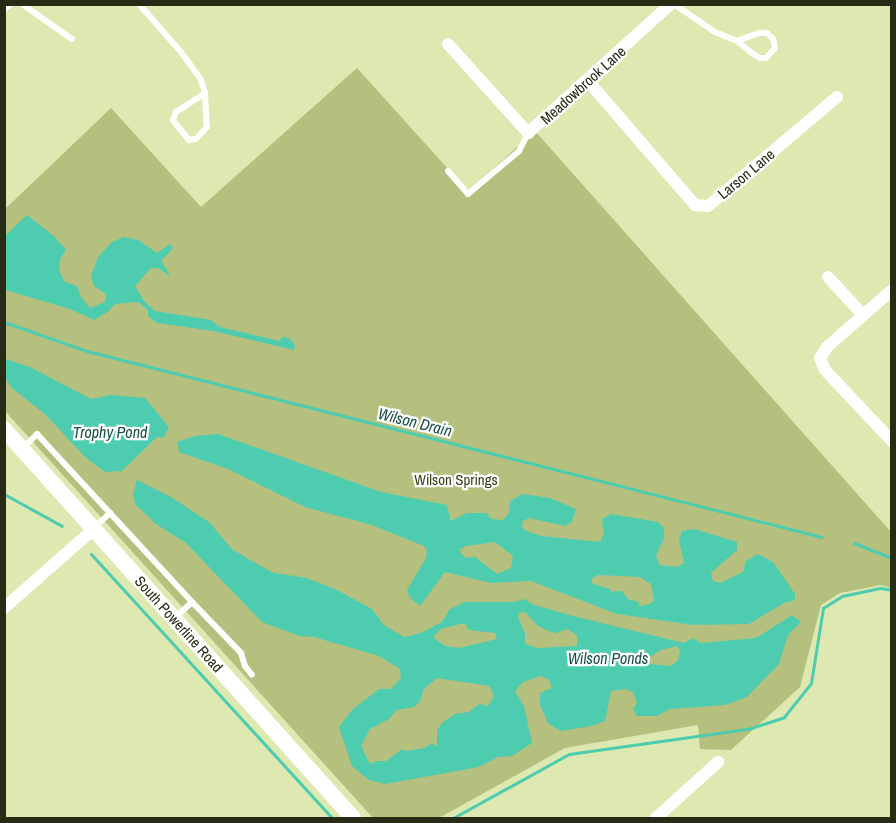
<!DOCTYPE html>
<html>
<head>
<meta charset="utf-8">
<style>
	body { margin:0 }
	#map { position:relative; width:896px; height:823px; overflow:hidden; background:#dee8b1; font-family:"Archivo Narrow",sans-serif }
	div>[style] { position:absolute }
	.green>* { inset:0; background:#b5c07e }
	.water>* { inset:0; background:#4dccb0 }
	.stream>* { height:3px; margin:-1.5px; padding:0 1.5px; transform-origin:1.5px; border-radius:1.5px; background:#4dccb0 }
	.lane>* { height:6px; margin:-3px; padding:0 3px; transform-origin:3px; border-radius:3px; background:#fff }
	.street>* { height:12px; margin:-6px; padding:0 6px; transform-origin:6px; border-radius:6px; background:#fff }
	.secondary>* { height:16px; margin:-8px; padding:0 8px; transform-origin:8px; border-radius:8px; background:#fff }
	span { translate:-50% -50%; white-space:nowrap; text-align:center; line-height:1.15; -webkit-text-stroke:4.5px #fff; paint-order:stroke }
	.street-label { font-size:15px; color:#272b16 }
	.park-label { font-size:15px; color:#3a3f18 }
	.water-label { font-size:16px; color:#184e42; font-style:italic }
	.frame { position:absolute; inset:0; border:6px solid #272b16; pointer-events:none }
</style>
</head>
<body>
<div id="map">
	<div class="green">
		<i style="clip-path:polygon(357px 68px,468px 191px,535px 131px,891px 532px,891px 588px,881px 585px,840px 593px,821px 605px,800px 687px,731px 750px,700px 749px,698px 725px,565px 748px,439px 818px,373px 818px,5px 411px,4px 210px,111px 108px,201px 207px)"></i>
	</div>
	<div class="water">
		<i style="clip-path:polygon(27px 215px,55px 237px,66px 250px,60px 259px,59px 271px,65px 282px,77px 286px,81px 297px,90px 308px,105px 302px,106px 294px,94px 286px,91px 276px,98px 257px,112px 242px,124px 237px,138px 240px,157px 253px,170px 244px,173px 248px,161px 261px,171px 277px,158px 268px,151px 268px,135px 286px,144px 301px,155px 311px,211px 320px,220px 327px,280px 341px,282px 337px,289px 338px,295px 345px,294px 350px,213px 331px,157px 323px,148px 316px,148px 310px,138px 302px,115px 304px,109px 311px,94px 320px,70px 309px,5px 290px,5px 236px)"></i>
		<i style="clip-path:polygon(5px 359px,30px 367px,91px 399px,111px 395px,145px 398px,169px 427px,163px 438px,157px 437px,122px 471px,105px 472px,85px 457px,46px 415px,12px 388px,5px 378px)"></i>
		<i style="clip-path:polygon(evenodd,218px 434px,381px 492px,447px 505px,451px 521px,467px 513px,487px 513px,491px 519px,503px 520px,509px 513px,510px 501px,523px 494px,550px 498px,576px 509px,572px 522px,565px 526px,529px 518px,523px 521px,522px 527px,526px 531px,542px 536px,600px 542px,604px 533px,602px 519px,611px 514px,658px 522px,664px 528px,664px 539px,656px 555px,659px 565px,677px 567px,684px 563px,679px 540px,682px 531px,694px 529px,737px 542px,737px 550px,711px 573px,713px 581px,720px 583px,743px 572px,746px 561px,758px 554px,773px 562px,795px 594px,795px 600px,784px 603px,749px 624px,693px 625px,617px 614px,531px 581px,491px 583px,445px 572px,420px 606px,410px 598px,407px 590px,426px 558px,427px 550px,424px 546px,372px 525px,305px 507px,228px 469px,179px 452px,177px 442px,195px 436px,218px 434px,495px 542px,513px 556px,511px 568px,497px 574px,475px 557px,466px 558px,460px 552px,460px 549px,467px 546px,495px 542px,218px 434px,598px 575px,640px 577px,651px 584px,654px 600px,650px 604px,640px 606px,637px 601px,629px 600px,622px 591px,613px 591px,611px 594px,610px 589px,593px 584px,591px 579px,598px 575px)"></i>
		<i style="clip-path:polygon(evenodd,137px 480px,171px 497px,209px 522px,232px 549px,250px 560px,274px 573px,307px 578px,337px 590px,372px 609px,384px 625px,404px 637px,421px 633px,442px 622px,450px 609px,465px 602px,514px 602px,526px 599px,531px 604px,573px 616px,684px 643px,693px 638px,701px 643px,756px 638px,792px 615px,801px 622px,788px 635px,779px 664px,747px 697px,725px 705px,670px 709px,657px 716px,637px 716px,633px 709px,637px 703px,633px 692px,625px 689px,611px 691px,605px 721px,592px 726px,560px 731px,548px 723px,540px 705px,540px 693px,552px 688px,549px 680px,541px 676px,523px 682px,515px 691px,524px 706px,532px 743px,512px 756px,498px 757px,479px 767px,385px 784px,369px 780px,352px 766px,339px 727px,352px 710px,379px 689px,391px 689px,401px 678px,400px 669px,379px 656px,314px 637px,299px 636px,262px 622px,186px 543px,156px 524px,135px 504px,133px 494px,137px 480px,525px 612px,538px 626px,548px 631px,556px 633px,567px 629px,577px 635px,577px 646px,537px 648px,525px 644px,525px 633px,518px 617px,519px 613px,525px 612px,137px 480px,464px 623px,469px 630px,495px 633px,497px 639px,459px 648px,445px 646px,433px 637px,441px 629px,464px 623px,137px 480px,677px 646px,680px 651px,678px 660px,671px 666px,650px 664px,645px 660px,661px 650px,677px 646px,137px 480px,437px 678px,489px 686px,494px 696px,488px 706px,479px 704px,469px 712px,455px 714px,443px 722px,437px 730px,437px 747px,432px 743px,424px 748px,406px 751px,402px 749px,386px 761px,377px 761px,370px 764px,361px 746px,370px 729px,389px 719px,397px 710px,414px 707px,420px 701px,424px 689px,437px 678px)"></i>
	</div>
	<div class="stream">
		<i style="left:4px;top:322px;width:88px;rotate:19.3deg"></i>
		<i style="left:87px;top:351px;width:758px;rotate:14.2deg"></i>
		<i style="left:4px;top:494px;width:66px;rotate:28.9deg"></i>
		<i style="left:854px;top:543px;width:41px;rotate:21.5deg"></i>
		<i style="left:91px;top:554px;width:357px;rotate:47.6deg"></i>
		<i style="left:453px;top:818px;width:132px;rotate:-28.9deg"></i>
		<i style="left:569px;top:754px;width:181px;rotate:-8deg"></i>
		<i style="left:748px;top:729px;width:38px;rotate:-18deg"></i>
		<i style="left:784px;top:717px;width:43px;rotate:-51.5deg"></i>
		<i style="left:811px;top:683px;width:76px;rotate:-80.9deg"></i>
		<i style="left:823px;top:608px;width:22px;rotate:-32deg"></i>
		<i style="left:842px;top:596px;width:40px;rotate:-12deg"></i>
		<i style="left:881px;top:588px;width:11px;rotate:10deg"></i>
	</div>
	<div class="lane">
		<i style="left:22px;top:4px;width:61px;rotate:35deg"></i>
		<i style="left:139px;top:4px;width:64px;rotate:48.8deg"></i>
		<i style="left:181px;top:52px;width:34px;rotate:54deg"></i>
		<i style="left:201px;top:80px;width:14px;rotate:73deg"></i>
		<i style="left:674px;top:4px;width:50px;rotate:34.3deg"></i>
		<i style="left:715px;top:32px;width:24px;rotate:22deg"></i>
		<i style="left:4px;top:10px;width:9px;rotate:-41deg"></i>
		<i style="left:759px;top:33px;width:8px"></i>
		<i style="left:767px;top:33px;width:8px;rotate:45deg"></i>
		<i style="left:773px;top:39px;width:9px;rotate:77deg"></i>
		<i style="left:775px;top:48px;width:13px;rotate:132deg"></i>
		<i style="left:766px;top:58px;width:6px;rotate:180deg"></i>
		<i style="left:760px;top:58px;width:8px;rotate:-150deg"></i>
		<i style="left:753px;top:54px;width:21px;rotate:-141deg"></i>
		<i style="left:737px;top:41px;width:23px;rotate:-20deg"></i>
		<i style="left:205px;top:93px;width:34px;rotate:87deg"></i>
		<i style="left:207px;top:127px;width:16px;rotate:133deg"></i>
		<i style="left:196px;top:139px;width:7px;rotate:172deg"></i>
		<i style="left:189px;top:140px;width:26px;rotate:-129deg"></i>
		<i style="left:173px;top:120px;width:9px;rotate:-69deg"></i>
		<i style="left:176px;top:112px;width:35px;rotate:-33deg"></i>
		<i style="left:448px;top:171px;width:30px;rotate:49deg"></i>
		<i style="left:468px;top:194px;width:67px;rotate:-40.1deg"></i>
		<i style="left:519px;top:151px;width:20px;rotate:-63deg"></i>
		<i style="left:23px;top:448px;width:20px;rotate:-45deg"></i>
		<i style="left:37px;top:434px;width:229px;rotate:47.3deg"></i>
		<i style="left:192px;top:602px;width:23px;rotate:137deg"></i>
		<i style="left:95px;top:527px;width:21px;rotate:-43deg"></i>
		<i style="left:192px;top:602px;width:71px;rotate:46.1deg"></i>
		<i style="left:241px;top:653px;width:14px;rotate:73deg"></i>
		<i style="left:245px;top:666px;width:11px;rotate:52deg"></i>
	</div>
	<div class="street">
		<i style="left:448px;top:44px;width:120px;rotate:48deg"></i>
		<i style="left:528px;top:133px;width:193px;rotate:-42.1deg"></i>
		<i style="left:588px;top:81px;width:164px;rotate:49.2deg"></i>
		<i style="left:695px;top:205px;width:13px;rotate:4deg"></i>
		<i style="left:708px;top:206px;width:169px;rotate:-40.2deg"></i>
		<i style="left:828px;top:277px;width:52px;rotate:47.4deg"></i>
		<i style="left:892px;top:290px;width:86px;rotate:138.8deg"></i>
		<i style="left:827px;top:347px;width:13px;rotate:122deg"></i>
		<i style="left:820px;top:358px;width:13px;rotate:67deg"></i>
		<i style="left:825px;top:370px;width:98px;rotate:46.7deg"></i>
		<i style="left:4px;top:608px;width:120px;rotate:-41.3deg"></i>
		<i style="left:656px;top:818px;width:84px;rotate:-42.1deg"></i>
	</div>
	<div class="secondary">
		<i style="left:4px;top:429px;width:523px;rotate:48.1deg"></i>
	</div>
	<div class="street-label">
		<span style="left:583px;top:85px;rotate:-42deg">Meadowbrook Lane</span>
		<span style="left:746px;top:174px;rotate:-40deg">Larson Lane</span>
		<span style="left:179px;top:624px;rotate:48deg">South Powerline Road</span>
	</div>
	<div class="park-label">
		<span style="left:456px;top:480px">Wilson Springs</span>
	</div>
	<div class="water-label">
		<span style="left:415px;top:422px;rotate:14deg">Wilson Drain</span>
		<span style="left:110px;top:432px">Trophy Pond</span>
		<span style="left:608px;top:658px">Wilson Ponds</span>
	</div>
	<div class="frame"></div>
</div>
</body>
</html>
